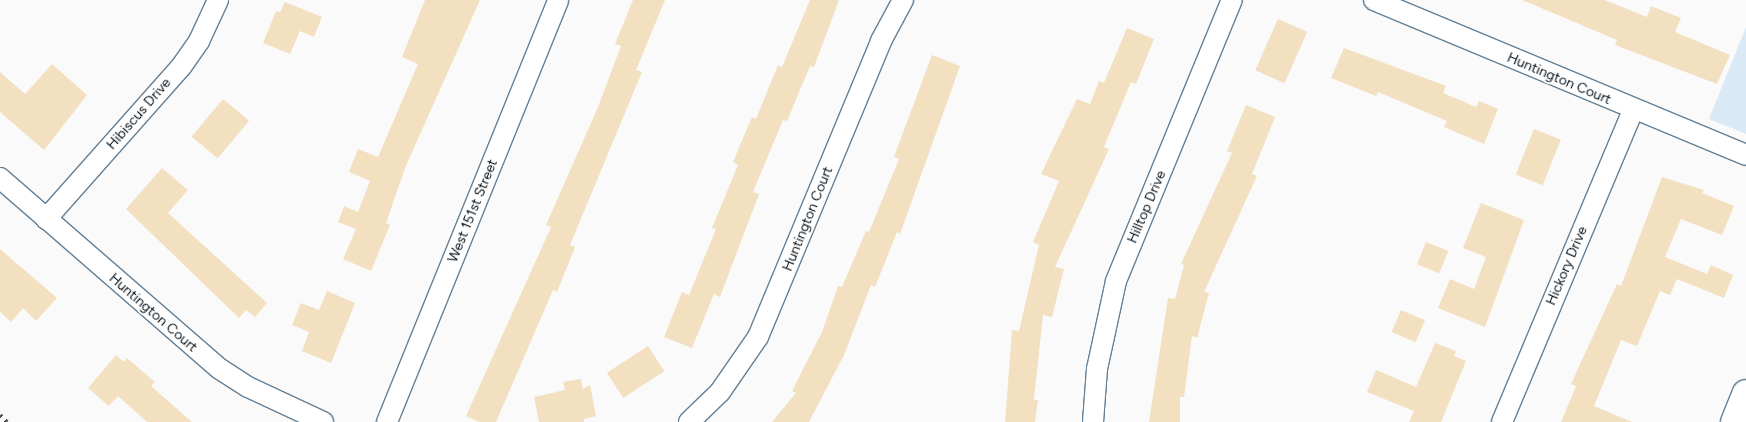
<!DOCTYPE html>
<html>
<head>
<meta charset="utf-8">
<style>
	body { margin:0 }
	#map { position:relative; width:1746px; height:422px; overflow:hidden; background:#fafafa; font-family:Figtree,sans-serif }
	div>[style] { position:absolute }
	.green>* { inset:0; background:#d9e9f6 }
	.building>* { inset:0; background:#f2e0c0; transform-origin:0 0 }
	.roads { filter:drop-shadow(1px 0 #648096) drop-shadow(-1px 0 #648096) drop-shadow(0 1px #648096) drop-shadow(0 -1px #648096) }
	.minor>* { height:20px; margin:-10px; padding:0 10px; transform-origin:10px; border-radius:10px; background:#fff }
	.tertiary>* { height:26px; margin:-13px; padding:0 13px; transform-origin:13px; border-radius:13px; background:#fff }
	.rail>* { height:4px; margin-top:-2px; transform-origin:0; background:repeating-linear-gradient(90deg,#475055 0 2.5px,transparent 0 7.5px) }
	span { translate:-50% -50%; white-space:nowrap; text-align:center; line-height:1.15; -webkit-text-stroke:4px #fff; paint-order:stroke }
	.street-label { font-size:14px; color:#07121a }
</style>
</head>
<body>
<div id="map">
	<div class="green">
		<i style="clip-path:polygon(1746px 27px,1746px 134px,1709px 119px)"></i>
	</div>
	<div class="building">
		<i style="clip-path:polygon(425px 0,480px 0,405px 168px,386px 223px,390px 225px,371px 271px,343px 259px,356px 229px,338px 222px,344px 206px,358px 212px,370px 181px,349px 172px,358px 149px,378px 157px,418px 64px,402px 57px)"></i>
		<i style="clip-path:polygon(633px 0,665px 0,636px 70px,642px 72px,570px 245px,575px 247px,557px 292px,553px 290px,496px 422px,479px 422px,466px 416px,551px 227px,546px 225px,598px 107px,621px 46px,615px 44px)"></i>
		<i style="clip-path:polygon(810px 0,839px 0,814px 67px,810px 66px,787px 121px,783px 120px,753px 192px,759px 194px,720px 297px,714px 294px,692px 348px,664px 337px,682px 292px,689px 295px,716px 229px,712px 228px,738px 165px,733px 162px,752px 117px,756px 119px,778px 65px,782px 67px)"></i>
		<i style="clip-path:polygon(1522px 0,1605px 0,1647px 17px,1651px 6px,1681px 18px,1675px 32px,1730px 55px,1717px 84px,1615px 45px,1617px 40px)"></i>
		<i style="clip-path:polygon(285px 2px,322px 17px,314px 37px,300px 31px,290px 54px,263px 43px,276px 11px,280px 12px)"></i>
		<i style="left:1278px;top:19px;width:32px;height:56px;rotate:24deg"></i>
		<i style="clip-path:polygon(1127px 28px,1154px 39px,1136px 84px,1131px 82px,1104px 147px,1109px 149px,1055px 267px,1064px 269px,1052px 317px,1043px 315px,1034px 400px,1038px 400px,1035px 422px,1005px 422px,1012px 330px,1019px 331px,1039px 245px,1033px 242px,1059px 181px,1041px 174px,1077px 99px,1090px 104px,1099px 81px,1104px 83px)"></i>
		<i style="clip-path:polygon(1344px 48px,1446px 86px,1443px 93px,1476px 107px,1479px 101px,1498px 109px,1484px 144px,1444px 127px,1447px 121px,1378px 92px,1376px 96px,1331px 78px)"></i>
		<i style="clip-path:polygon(932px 55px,960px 66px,900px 234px,897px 232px,875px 287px,871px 285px,844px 355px,809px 422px,772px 422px,796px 393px,792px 391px,822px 332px,838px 286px,842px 287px,866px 231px,869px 232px,899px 159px,894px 157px)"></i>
		<i style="clip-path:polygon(52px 64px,87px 95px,44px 150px,0 112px,0 72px,25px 94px)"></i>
		<i style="left:223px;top:99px;width:34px;height:49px;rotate:40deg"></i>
		<i style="clip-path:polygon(1246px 105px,1275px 117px,1252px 174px,1257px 176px,1204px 292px,1209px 293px,1197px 338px,1192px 336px,1184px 397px,1180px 397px,1180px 422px,1149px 422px,1168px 298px,1175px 299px,1184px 265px,1181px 264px,1232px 153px,1227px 151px)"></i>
		<i style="left:1534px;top:129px;width:29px;height:49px;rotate:22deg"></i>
		<i style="clip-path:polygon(162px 168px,188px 190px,168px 213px,267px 303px,255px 317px,246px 310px,239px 318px,126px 209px)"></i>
		<i style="clip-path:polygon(1662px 177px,1704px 190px,1702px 193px,1734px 206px,1722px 235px,1681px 219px,1665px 257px,1707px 274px,1711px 265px,1733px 275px,1724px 298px,1677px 279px,1670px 295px,1660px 291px,1637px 346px,1621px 340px,1594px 406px,1632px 422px,1561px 422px,1576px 386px,1571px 384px,1617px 284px,1621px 286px)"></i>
		<i style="clip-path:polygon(1481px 203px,1524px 220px,1485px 327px,1438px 308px,1450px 279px,1474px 289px,1486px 257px,1463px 248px)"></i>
		<i style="left:1426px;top:242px;width:24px;height:24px;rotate:22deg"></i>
		<i style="clip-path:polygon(0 249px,57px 298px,36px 321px,23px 308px,11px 322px,0 312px)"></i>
		<i style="clip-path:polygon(327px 291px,355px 303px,331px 363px,302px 351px,309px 332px,292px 325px,301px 303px,319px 310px)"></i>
		<i style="left:1401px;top:310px;width:26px;height:24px;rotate:23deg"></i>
		<i style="clip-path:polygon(1435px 343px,1456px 351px,1454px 356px,1466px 361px,1441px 422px,1409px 422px,1414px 411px,1367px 392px,1376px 370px,1416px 387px)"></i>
		<i style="left:648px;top:346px;width:30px;height:49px;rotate:57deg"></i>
		<i style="clip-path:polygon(116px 355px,124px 362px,127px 358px,155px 382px,151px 386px,192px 422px,147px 422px,118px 396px,109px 406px,88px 388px)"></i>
		<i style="clip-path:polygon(581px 379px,583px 389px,590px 385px,596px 416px,584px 419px,584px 422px,539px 422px,534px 397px,565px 390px,563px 382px)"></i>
	</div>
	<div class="roads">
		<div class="minor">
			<i style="left:1374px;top:0;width:403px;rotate:22.6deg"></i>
			<i style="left:0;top:178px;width:291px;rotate:41deg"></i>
			<i style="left:220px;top:369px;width:33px;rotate:33deg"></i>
			<i style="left:248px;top:387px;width:83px;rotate:25deg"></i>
			<i style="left:46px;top:219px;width:203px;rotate:-48.4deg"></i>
			<i style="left:181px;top:67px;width:32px;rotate:-55deg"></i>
			<i style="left:199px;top:41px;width:45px;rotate:-65.1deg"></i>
			<i style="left:387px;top:422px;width:455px;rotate:-67.9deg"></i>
			<i style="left:689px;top:422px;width:43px;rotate:-44.1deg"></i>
			<i style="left:720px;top:392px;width:67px;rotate:-55.4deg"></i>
			<i style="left:758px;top:337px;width:321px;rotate:-67.4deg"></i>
			<i style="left:881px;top:41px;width:47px;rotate:-61.8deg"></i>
			<i style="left:1093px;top:422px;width:53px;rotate:-85.7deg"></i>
			<i style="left:1097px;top:369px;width:90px;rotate:-77.8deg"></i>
			<i style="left:1116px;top:281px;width:304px;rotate:-67.6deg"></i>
			<i style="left:1502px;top:422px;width:338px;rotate:-67.2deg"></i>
		</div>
		<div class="tertiary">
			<i style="left:1734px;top:422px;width:31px;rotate:-68deg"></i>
		</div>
	</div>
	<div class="rail">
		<i style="left:0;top:415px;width:10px;rotate:45deg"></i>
	</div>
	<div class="street-label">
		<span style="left:1559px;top:79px;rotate:23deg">Huntington Court</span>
		<span style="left:139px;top:114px;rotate:-49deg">Hibiscus Drive</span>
		<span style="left:1147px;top:207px;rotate:-67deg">Hilltop Drive</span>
		<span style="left:473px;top:211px;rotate:-68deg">West 151st Street</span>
		<span style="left:808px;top:219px;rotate:-68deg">Huntington Court</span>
		<span style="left:1567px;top:266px;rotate:-67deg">Hickory Drive</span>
		<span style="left:153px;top:313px;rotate:41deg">Huntington Court</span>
	</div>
</div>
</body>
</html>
